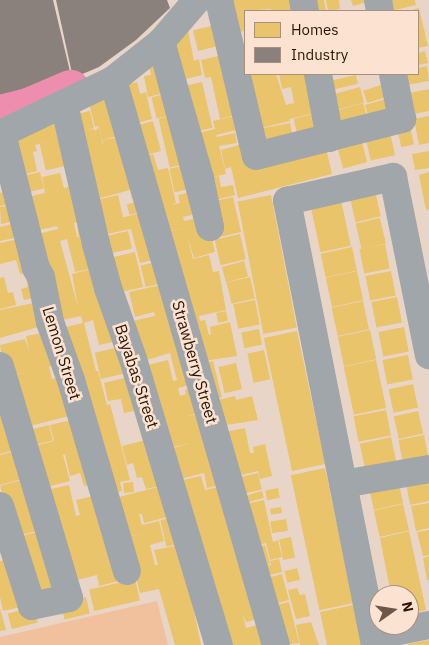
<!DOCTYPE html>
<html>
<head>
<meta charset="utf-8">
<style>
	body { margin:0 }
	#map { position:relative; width:429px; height:645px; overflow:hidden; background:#e9d5c7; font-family:"IBM Plex Sans",sans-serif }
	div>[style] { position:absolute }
	.green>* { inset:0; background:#f1c09c }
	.homes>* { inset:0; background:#e9c46a; transform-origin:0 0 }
	.industry>* { inset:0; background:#8a817c }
	.river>* { height:39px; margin:-19.5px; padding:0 19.5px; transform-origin:19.5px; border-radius:19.5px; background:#ed8eae }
	.minor>* { height:28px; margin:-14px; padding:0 14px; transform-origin:14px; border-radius:14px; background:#a1a6aa }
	span { translate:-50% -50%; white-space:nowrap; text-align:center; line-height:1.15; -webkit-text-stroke:5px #fce2d1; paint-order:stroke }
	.street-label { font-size:16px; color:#2a1403 }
	.legend { position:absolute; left:244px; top:10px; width:175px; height:65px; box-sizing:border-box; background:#fce2d1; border:1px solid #a8907f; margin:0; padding:6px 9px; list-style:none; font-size:15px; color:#2a1403 }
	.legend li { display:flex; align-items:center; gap:10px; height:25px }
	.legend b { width:25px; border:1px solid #a8907f }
	.north { position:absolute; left:369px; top:585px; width:50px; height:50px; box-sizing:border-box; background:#fce2d1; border:1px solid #a8907f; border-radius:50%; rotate:77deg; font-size:14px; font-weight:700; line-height:20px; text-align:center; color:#2a1403 }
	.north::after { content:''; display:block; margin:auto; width:18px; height:22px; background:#6d5848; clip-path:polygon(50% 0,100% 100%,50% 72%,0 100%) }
</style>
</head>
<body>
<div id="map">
	<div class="green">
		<i style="clip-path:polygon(157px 601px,168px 645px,0 645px,0 637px)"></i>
	</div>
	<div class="homes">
		<i style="clip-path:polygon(220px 0,295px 0,298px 11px,271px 11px,271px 9px,245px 11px,245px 31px,238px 32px)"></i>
		<i style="clip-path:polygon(317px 0,324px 0,326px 10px,311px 11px)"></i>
		<i style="clip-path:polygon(326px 0,339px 0,340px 9px,328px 11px)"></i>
		<i style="clip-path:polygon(351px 0,371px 0,371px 1px,353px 6px)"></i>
		<i style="clip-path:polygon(384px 0,415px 0,416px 5px,391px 11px)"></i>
		<i style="clip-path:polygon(419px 8px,428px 46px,418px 48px,418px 11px,408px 11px)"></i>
		<i style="left:223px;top:23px;width:21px;height:31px;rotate:76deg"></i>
		<i style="clip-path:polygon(188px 30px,194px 61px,199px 59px,202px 75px,174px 82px,173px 34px)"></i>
		<i style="clip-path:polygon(245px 43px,245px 74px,276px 74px,286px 105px,294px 103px,291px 87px,282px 89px,279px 74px,313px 74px,321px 112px,289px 119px,290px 121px,261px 128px,231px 47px)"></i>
		<i style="clip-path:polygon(425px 51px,428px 63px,418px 65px,418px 53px)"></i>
		<i style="clip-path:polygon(230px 53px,244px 113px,220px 119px,211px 77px,205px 78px,201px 60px)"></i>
		<i style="clip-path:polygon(164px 58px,172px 91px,148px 97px,144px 76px,151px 75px,148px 62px)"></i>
		<i style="clip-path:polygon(427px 66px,429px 81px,400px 86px,398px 74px,418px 74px,418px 68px)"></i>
		<i style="left:356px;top:75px;width:9px;height:25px;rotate:77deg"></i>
		<i style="clip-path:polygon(137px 82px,140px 94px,146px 92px,152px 119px,127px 126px,117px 87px)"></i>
		<i style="left:202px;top:82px;width:47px;height:25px;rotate:77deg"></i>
		<i style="left:387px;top:83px;width:13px;height:25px;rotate:72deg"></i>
		<i style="left:360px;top:87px;width:16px;height:30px;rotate:75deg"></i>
		<i style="clip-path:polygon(114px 88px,126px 134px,102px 140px,99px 126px,95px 127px,87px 95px)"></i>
		<i style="clip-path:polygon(429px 89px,429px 111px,409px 115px,404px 94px)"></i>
		<i style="left:174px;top:92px;width:22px;height:23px;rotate:77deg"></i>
		<i style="left:389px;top:98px;width:18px;height:25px;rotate:74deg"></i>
		<i style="left:363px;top:103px;width:19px;height:29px;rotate:74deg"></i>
		<i style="clip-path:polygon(90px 111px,94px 128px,87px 130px,94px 129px,95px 131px,99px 127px,102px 140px,99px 141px,102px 140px,103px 146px,103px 140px,120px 137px,145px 196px,132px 199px,130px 190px,93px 200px,72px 115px)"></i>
		<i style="left:319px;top:113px;width:18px;height:26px;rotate:77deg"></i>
		<i style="left:179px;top:114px;width:50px;height:21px;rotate:77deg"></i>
		<i style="clip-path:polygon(244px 114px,249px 132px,237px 135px,236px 130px,216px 135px,217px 137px,235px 133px,237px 143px,219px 146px,226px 174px,204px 179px,190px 135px,215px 129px,213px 121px)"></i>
		<i style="clip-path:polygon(429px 116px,429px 143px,419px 145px,414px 119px)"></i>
		<i style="left:153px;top:121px;width:31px;height:26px;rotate:75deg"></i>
		<i style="left:290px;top:123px;width:20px;height:29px;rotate:79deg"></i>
		<i style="clip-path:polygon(54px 124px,58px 140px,35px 145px,37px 151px,33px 152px,37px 171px,14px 177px,6px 138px)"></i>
		<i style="left:410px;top:126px;width:19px;height:13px;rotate:78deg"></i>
		<i style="left:389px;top:127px;width:29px;height:25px;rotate:78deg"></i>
		<i style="left:360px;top:135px;width:28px;height:25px;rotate:75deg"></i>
		<i style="left:66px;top:138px;width:27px;height:27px;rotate:77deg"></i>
		<i style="clip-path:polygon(246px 143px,258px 162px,261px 177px,258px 158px,325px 144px,332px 174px,238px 198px,231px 167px,225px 169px,221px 150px)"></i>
		<i style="clip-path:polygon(429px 151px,429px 168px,415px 170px,412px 154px)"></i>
		<i style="clip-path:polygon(153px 154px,158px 170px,168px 168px,176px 203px,171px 205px,180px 203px,178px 195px,199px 190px,204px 212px,183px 217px,184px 221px,206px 216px,215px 252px,194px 258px,187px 235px,193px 259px,209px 255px,213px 272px,219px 271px,226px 310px,199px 316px,200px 321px,205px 320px,209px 335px,211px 335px,210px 327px,230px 322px,237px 356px,197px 362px,162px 233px,186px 228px,164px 232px,139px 158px)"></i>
		<i style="left:192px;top:164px;width:24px;height:23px;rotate:78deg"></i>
		<i style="left:40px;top:172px;width:17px;height:26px;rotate:77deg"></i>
		<i style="clip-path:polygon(429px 172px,429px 209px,426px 210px,419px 175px)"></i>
		<i style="clip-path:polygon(60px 173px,64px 188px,79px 185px,87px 220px,74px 223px,77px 237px,79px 237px,77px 226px,89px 223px,99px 267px,75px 272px,67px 239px,60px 241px,78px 307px,72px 274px,100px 267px,122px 340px,99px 345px,93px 320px,84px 323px,96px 371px,98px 371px,107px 405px,110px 404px,130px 480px,120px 482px,122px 491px,118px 492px,119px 497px,166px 485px,175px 515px,144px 523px,142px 514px,139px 514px,142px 525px,159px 521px,164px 541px,150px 545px,155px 565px,158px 565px,154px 550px,181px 545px,200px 609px,194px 611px,201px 645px,175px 645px,159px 589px,140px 593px,134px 570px,121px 539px,144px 533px,122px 538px,82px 411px,100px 406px,81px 410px,57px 329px,83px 323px,81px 316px,54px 322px,30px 236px,58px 229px,57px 226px,31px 232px,23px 198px,45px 193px,42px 177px)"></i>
		<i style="clip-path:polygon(219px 176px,221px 187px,233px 185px,235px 195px,211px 201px,205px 179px)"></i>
		<i style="clip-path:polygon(15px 189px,18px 202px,0 206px,0 193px)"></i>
		<i style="left:375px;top:191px;width:26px;height:26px;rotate:77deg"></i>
		<i style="left:118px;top:195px;width:23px;height:31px;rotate:77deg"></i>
		<i style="left:271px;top:195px;width:135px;height:34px;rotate:79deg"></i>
		<i style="left:340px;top:195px;width:52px;height:31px;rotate:78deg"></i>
		<i style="left:233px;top:197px;width:36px;height:25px;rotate:77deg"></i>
		<i style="left:147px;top:199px;width:11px;height:21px;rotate:75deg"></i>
		<i style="clip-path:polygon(16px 204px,20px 220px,1px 224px,0 207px)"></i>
		<i style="clip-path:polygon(150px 211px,163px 258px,140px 263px,131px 229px,97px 236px,94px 224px)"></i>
		<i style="left:380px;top:218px;width:26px;height:25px;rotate:77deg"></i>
		<i style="clip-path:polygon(20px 222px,24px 236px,0 241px,0 227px)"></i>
		<i style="left:128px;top:231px;width:18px;height:28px;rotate:77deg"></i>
		<i style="left:240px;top:234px;width:26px;height:26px;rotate:77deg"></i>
		<i style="clip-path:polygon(23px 238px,43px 296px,24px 300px,21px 289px,28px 287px,25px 273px,20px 274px,16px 260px,0 264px,0 243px)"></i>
		<i style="left:385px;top:244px;width:25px;height:26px;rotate:79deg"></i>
		<i style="left:352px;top:247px;width:24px;height:32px;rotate:78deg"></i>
		<i style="left:135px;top:252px;width:36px;height:32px;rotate:77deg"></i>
		<i style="left:165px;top:260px;width:22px;height:25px;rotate:77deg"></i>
		<i style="left:244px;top:261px;width:16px;height:23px;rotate:75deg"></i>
		<i style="left:357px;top:271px;width:30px;height:32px;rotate:78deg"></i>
		<i style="left:391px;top:271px;width:25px;height:26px;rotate:79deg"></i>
		<i style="clip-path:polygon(4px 277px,8px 293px,13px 292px,16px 305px,0 309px,0 278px)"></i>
		<i style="left:250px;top:277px;width:22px;height:24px;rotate:77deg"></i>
		<i style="clip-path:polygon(170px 283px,198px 383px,178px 388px,180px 396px,186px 394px,185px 390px,200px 386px,195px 414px,185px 417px,207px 412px,227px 483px,207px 488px,204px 473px,172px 481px,165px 450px,192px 443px,163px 449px,139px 367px,168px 360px,173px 381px,177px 380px,170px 353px,140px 362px,132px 321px,155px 316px,154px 312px,135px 317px,129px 292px)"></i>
		<i style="left:397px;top:297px;width:26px;height:26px;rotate:79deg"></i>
		<i style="left:255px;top:300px;width:25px;height:22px;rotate:79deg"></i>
		<i style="clip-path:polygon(43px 301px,49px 324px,0 338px,0 310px)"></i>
		<i style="left:363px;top:301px;width:29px;height:32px;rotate:78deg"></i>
		<i style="left:226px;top:311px;width:10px;height:10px;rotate:79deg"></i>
		<i style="left:404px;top:327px;width:25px;height:26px;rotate:79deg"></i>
		<i style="left:259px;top:329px;width:16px;height:18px;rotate:79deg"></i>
		<i style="left:370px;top:330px;width:30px;height:33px;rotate:78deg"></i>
		<i style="left:297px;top:331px;width:136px;height:34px;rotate:78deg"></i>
		<i style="clip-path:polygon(48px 332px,62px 372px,54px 374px,52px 366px,49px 367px,52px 379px,64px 376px,77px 414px,22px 428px,8px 377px,27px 372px,5px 377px,0 345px,25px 339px,29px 351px,26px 336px)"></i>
		<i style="left:124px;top:346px;width:27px;height:30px;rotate:77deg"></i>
		<i style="left:264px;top:350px;width:30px;height:17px;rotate:78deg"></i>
		<i style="left:408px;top:355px;width:25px;height:26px;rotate:79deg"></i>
		<i style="left:376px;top:360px;width:49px;height:33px;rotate:78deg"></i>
		<i style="left:213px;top:361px;width:37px;height:13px;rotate:76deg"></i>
		<i style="left:236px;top:363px;width:27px;height:18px;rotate:77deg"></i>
		<i style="clip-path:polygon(132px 376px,139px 410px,124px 413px,121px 399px,108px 401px,104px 383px)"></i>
		<i style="left:413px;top:384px;width:24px;height:25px;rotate:78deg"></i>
		<i style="clip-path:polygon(235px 396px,236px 400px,252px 396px,258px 420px,215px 427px,210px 402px)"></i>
		<i style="clip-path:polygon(0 401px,22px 448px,0 454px)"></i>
		<i style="left:386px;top:410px;width:26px;height:33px;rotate:79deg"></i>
		<i style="left:418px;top:411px;width:23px;height:25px;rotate:77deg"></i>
		<i style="clip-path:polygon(76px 419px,98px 483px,84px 486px,80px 473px,70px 476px,65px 455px,67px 454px,59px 456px,63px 455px,70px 481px,39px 489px,31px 447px,54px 441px,50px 425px)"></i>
		<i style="left:49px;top:425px;width:16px;height:27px;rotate:76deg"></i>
		<i style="clip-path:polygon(245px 428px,250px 453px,254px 453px,253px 447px,265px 444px,272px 476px,260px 479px,258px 471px,233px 477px,220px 433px)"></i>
		<i style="left:424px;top:435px;width:25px;height:26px;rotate:79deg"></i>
		<i style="left:391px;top:437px;width:33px;height:32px;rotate:78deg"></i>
		<i style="clip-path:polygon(150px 439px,154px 458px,148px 459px,159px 457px,160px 486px,146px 489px,142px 477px,137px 478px,133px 463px,127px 465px,122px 446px)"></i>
		<i style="clip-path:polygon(23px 449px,30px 477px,0 485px,0 455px)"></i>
		<i style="left:325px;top:468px;width:138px;height:35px;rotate:78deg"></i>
		<i style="left:258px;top:473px;width:17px;height:28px;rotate:77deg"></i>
		<i style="clip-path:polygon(429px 473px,429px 501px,410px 505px,405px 478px)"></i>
		<i style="clip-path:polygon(201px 476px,205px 490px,228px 485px,266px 617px,246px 622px,243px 615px,246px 628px,268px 622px,273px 645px,224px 645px,215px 604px,224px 601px,210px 605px,174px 482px)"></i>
		<i style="left:397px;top:476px;width:28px;height:30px;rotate:77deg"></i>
		<i style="left:33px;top:477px;width:53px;height:34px;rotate:75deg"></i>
		<i style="left:133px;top:482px;width:10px;height:10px;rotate:84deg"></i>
		<i style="clip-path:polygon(69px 485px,76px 516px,80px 515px,76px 500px,94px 496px,127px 579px,99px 586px,97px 575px,69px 582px,42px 491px)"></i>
		<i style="left:278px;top:488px;width:10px;height:13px;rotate:79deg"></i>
		<i style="left:262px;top:491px;width:7px;height:20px;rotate:74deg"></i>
		<i style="clip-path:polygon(264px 500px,273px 542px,278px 540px,282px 557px,270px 560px,266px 543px,256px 545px,246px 504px)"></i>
		<i style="clip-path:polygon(429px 503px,429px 528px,416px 531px,411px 506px)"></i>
		<i style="left:403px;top:504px;width:27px;height:30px;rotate:77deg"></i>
		<i style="left:281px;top:507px;width:6px;height:11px;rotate:81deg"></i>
		<i style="left:175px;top:517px;width:27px;height:15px;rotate:77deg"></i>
		<i style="left:286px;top:519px;width:12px;height:16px;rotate:81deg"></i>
		<i style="left:48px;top:529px;width:64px;height:32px;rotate:75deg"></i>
		<i style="clip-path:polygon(429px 530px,429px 555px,423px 556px,417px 532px)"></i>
		<i style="clip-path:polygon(409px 531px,426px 610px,409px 614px,409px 595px,391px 595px,380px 538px)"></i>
		<i style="left:291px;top:537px;width:21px;height:12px;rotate:79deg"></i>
		<i style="left:265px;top:545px;width:20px;height:16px;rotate:75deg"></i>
		<i style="clip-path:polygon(429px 556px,429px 580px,427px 580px,423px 558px)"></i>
		<i style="clip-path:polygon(15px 558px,26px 606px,3px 611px,0 597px,0 561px)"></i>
		<i style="clip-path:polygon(279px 559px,282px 572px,265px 576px,263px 567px,271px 565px,272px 567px,270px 561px)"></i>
		<i style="left:297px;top:568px;width:12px;height:13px;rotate:76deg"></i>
		<i style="left:282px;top:574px;width:27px;height:23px;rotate:75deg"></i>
		<i style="left:135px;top:579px;width:22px;height:47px;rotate:77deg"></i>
		<i style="clip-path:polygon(297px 588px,300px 595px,305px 594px,310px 616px,296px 619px,288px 590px)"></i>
		<i style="left:86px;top:597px;width:17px;height:26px;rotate:77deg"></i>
		<i style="clip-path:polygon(289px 602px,299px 643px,283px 645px,280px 633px,291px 629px,275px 633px,268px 607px)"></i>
		<i style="clip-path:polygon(353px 605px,362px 645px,327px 645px,320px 612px)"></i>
		<i style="left:34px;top:607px;width:16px;height:27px;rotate:76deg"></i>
		<i style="clip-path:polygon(0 608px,6px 630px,0 631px)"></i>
		<i style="clip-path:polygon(311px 622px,319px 645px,300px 645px,296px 625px)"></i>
		<i style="clip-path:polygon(429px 640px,429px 645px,408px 645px,408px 644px)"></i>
	</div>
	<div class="industry">
		<i style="clip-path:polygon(0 0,53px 0,72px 80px,0 97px)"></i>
		<i style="clip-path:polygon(56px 0,167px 0,170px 8px,136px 40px,99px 67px,73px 78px)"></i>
	</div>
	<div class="river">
		<i style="left:0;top:114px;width:29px;rotate:-14deg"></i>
		<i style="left:28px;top:107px;width:46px;rotate:-23.2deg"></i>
	</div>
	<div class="minor">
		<i style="left:219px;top:0;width:160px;rotate:76.7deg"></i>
		<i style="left:256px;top:156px;width:151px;rotate:-14.2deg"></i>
		<i style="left:402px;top:119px;width:46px;rotate:-101.3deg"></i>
		<i style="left:303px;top:0;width:11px;rotate:80deg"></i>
		<i style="left:378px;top:0;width:11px;rotate:80deg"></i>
		<i style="left:161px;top:42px;width:141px;rotate:74deg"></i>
		<i style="left:200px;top:178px;width:50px;rotate:78.5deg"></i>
		<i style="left:210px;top:227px;width:191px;rotate:-104.8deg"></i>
		<i style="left:318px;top:74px;width:65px;rotate:79.4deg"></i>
		<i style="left:113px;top:80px;width:588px;rotate:73.91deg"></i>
		<i style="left:64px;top:104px;width:144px;rotate:77.1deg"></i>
		<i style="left:96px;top:244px;width:46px;rotate:74.7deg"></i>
		<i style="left:108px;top:288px;width:75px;rotate:70.6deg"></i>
		<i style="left:133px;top:359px;width:299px;rotate:73.3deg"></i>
		<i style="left:0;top:134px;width:125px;rotate:-25.5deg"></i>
		<i style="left:113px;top:80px;width:61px;rotate:-38.4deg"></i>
		<i style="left:161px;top:42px;width:55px;rotate:-49.4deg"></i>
		<i style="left:2px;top:134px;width:138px;rotate:75.8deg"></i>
		<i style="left:36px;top:268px;width:10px;rotate:61deg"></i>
		<i style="left:41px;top:277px;width:46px;rotate:78.7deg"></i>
		<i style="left:50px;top:322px;width:62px;rotate:70.1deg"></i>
		<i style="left:71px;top:380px;width:199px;rotate:73.7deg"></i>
		<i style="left:0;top:366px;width:242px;rotate:73.4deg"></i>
		<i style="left:69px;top:598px;width:38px;rotate:168deg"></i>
		<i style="left:32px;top:606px;width:105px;rotate:-107.7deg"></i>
		<i style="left:343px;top:484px;width:87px;rotate:-9.9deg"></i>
		<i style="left:374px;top:636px;width:56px;rotate:-11.3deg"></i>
		<i style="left:375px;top:645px;width:453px;rotate:-101.2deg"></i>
		<i style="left:287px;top:201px;width:109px;rotate:-12.8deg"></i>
		<i style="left:393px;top:177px;width:182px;rotate:78.6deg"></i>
	</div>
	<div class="street-label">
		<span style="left:62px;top:353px;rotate:73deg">Lemon Street</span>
		<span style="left:195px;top:362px;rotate:74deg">Strawberry Street</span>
		<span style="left:137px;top:376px;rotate:72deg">Bayabas Street</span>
	</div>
	<ul class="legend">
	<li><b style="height:14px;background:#e9c46a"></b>Homes</li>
	<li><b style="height:14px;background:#8a817c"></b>Industry</li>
	</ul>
	<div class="north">N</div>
</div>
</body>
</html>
